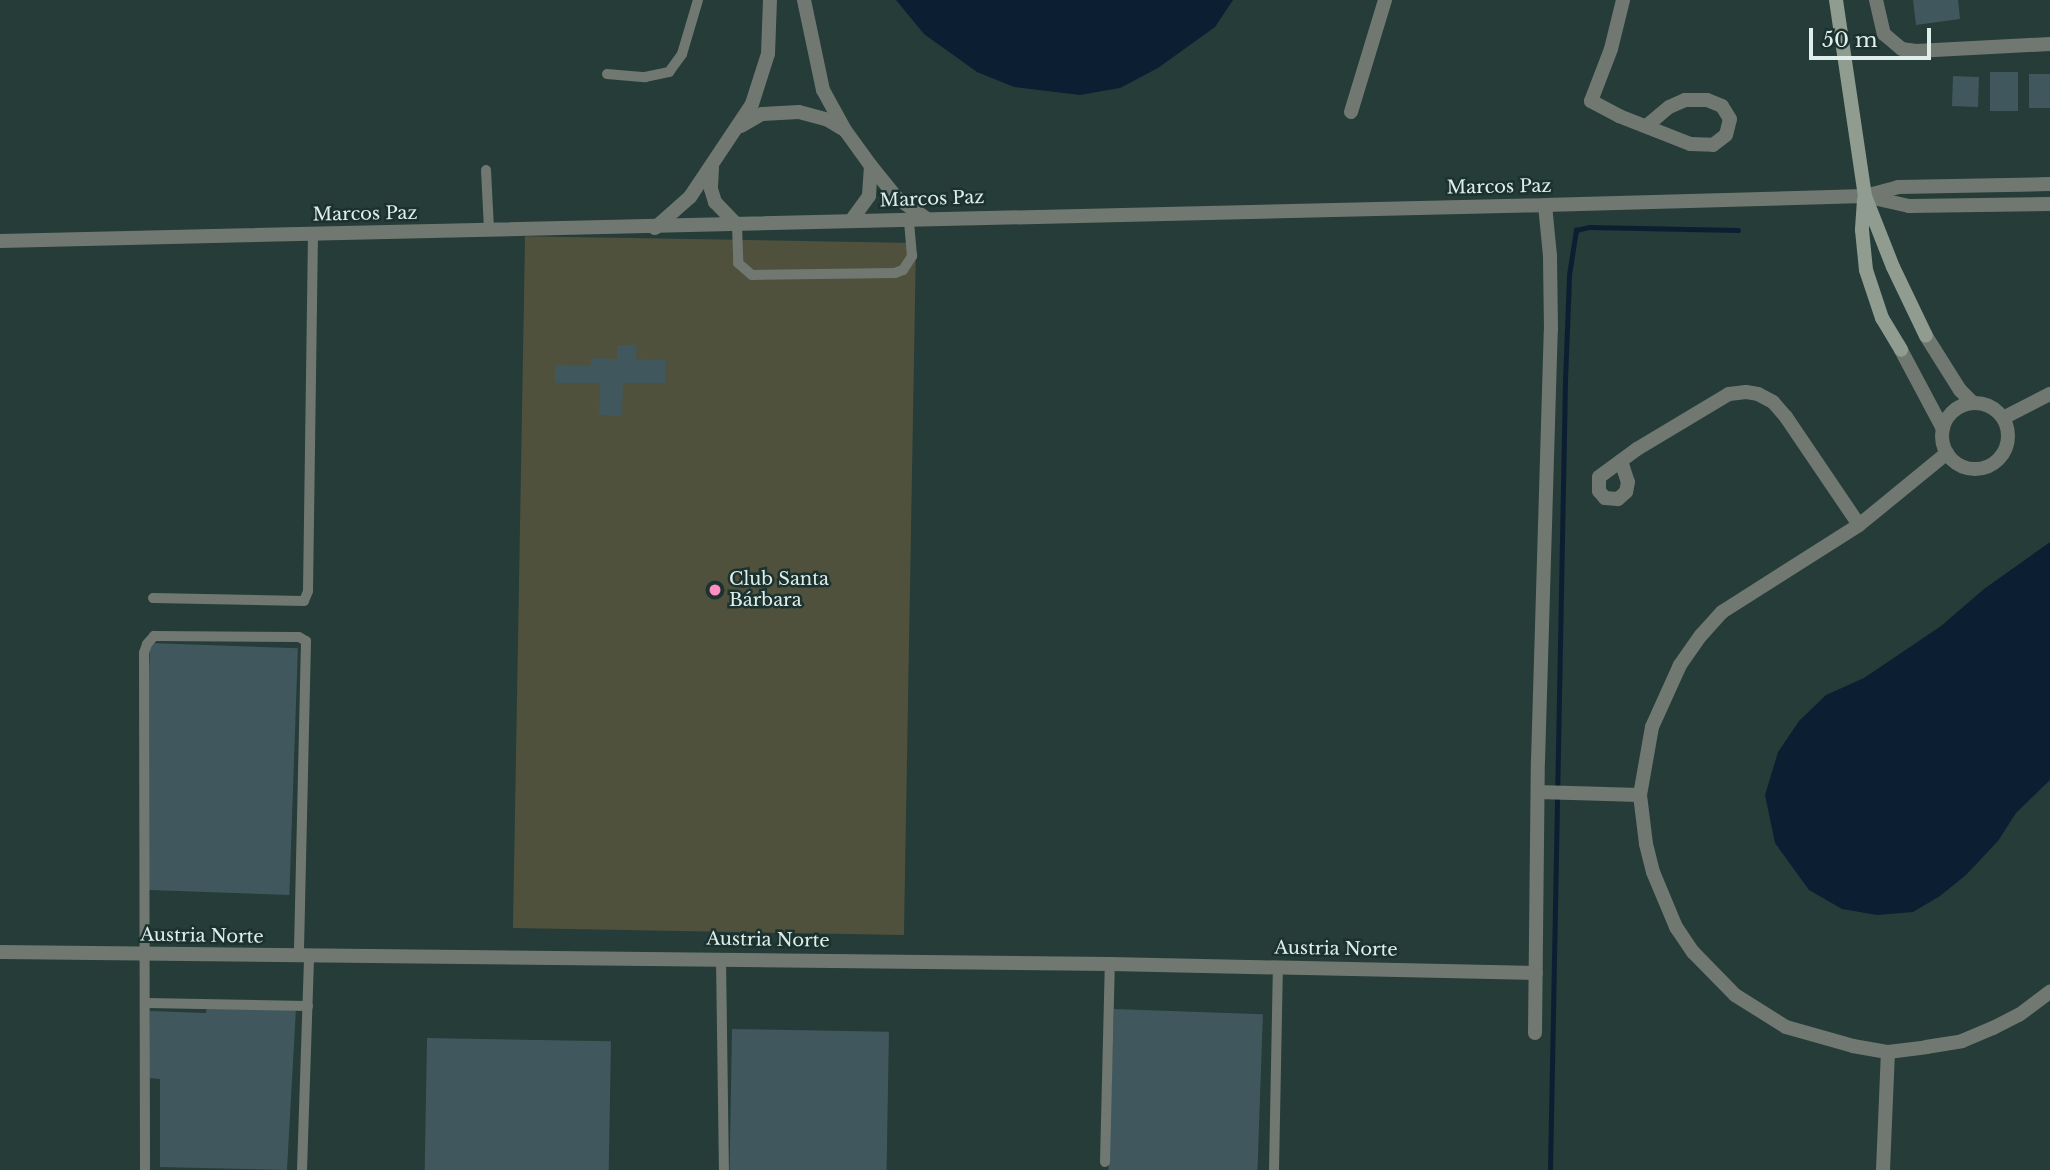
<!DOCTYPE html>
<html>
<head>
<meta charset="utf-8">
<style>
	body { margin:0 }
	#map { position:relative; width:2050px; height:1170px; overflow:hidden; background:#253c38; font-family:"Libre Baskerville",serif }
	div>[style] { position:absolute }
	.green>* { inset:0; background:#4f513d; transform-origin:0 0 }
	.water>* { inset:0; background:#0c1f32 }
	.stream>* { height:5px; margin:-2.5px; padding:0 2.5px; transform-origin:2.5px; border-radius:2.5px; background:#0c1f32 }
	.building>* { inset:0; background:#40575e; transform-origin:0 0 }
	.lane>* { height:10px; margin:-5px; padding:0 5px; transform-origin:5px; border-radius:5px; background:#717871 }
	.street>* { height:14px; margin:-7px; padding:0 7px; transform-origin:7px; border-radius:7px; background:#717871 }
	.street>.ring { margin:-7px; padding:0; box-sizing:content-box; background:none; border:14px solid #717871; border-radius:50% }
	.secondary>* { height:14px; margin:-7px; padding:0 7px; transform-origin:7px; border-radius:7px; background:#919c91 }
	.dots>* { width:19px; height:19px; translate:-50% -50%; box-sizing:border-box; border:4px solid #1b322e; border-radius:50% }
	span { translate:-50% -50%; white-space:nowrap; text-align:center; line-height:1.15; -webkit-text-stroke:5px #1b322e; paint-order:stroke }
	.street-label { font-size:18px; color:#e0eeeb }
	.poi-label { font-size:18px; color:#e0eeeb }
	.left { translate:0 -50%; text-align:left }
	.scale { position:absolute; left:1809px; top:28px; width:122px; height:32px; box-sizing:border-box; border:4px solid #e0eeeb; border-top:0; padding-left:9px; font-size:21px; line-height:24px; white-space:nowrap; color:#e0eeeb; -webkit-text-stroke:5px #1b322e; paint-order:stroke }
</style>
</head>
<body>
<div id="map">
	<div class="green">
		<i style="left:916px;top:243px;width:692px;height:391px;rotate:91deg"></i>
	</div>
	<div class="water">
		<i style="clip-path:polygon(896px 0,1233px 0,1215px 27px,1158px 68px,1120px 88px,1080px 95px,1014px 87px,977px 72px,924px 34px)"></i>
		<i style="clip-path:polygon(2050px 542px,2050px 780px,2016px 813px,1998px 841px,1966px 875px,1940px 896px,1913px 912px,1877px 915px,1842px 909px,1809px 890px,1775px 843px,1765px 795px,1778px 752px,1799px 721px,1826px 695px,1864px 678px,1941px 626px,1984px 589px)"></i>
	</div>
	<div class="stream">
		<i style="left:1550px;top:1170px;width:789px;rotate:-88.91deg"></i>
		<i style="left:1565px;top:381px;width:106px;rotate:-87.8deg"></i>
		<i style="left:1569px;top:275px;width:46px;rotate:-81.2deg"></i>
		<i style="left:1576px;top:230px;width:13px;rotate:-13deg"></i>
		<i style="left:1589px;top:227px;width:149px;rotate:1.2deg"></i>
	</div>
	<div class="building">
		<i style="clip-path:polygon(1913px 0,1958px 0,1960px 19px,1916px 25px)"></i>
		<i style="left:1990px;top:72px;width:28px;height:39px"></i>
		<i style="left:2050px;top:74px;width:34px;height:21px;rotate:90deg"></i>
		<i style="left:1953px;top:76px;width:26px;height:30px;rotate:2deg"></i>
		<i style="clip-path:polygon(617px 345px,637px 345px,636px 359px,665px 360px,665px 383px,623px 383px,622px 416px,599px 415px,600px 383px,555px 383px,555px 365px,591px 366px,591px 358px,617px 359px)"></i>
		<i style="left:150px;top:643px;width:148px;height:247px;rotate:2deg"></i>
		<i style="clip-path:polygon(207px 1006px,296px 1008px,287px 1170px,160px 1167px,160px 1079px,149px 1078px,150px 1011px,206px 1013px)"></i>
		<i style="left:1114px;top:1009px;width:149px;height:161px;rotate:2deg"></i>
		<i style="left:732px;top:1029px;width:157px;height:141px;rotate:1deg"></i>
		<i style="left:427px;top:1038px;width:184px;height:132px;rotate:1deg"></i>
	</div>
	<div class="lane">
		<i style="left:607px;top:74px;width:38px;rotate:5deg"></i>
		<i style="left:645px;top:77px;width:25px;rotate:-12deg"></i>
		<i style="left:669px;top:72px;width:22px;rotate:-54deg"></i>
		<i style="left:682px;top:54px;width:56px;rotate:-73.5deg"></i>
		<i style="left:486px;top:170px;width:60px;rotate:87.1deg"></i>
		<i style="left:737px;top:225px;width:38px;rotate:88deg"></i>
		<i style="left:738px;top:263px;width:18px;rotate:41deg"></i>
		<i style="left:752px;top:275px;width:143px;rotate:-0.8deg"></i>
		<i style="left:895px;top:273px;width:9px;rotate:-21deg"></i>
		<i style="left:903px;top:270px;width:17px;rotate:-57deg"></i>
		<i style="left:912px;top:256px;width:37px;rotate:-95deg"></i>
		<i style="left:153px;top:598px;width:151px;rotate:1.1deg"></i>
		<i style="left:304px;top:601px;width:11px;rotate:-68deg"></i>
		<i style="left:308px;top:591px;width:357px;rotate:-89.2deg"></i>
		<i style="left:721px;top:959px;width:211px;rotate:89.2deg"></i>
		<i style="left:147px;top:1003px;width:161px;rotate:1.1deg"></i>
		<i style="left:1105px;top:1162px;width:198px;rotate:-88.6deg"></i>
		<i style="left:145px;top:1170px;width:517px;rotate:-90.11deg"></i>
		<i style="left:144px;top:653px;width:9px;rotate:-72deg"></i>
		<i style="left:147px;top:644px;width:11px;rotate:-49deg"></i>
		<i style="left:154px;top:636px;width:145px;rotate:0.4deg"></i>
		<i style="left:299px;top:637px;width:8px;rotate:30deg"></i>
		<i style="left:306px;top:641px;width:315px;rotate:91.3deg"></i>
		<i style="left:302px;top:1170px;width:213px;rotate:-88.1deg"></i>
		<i style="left:1274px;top:1170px;width:204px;rotate:-88.9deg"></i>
	</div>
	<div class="street">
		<i style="left:804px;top:0;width:92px;rotate:78.1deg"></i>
		<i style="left:823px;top:90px;width:46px;rotate:61.2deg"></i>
		<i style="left:845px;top:130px;width:44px;rotate:54.2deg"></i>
		<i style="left:871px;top:166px;width:30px;rotate:94deg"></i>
		<i style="left:869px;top:196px;width:31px;rotate:126deg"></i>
		<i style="left:1623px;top:0;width:50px;rotate:103.8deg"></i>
		<i style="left:1611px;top:49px;width:56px;rotate:111deg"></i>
		<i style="left:1591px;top:101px;width:32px;rotate:28deg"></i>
		<i style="left:1619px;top:116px;width:76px;rotate:21.5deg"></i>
		<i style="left:1690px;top:144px;width:23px;rotate:2deg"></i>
		<i style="left:1713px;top:145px;width:16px;rotate:-38deg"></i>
		<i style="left:1726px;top:135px;width:16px;rotate:-76deg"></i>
		<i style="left:1730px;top:119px;width:15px;rotate:-122deg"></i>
		<i style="left:1722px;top:106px;width:16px;rotate:-158deg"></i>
		<i style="left:1707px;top:100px;width:22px;rotate:180deg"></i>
		<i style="left:1685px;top:100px;width:17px;rotate:156deg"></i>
		<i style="left:1669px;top:107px;width:30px;rotate:140deg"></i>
		<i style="left:1876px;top:0;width:35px;rotate:77deg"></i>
		<i style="left:1884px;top:34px;width:23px;rotate:40deg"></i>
		<i style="left:1902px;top:49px;width:14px;rotate:8deg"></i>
		<i style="left:1916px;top:51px;width:134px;rotate:-3deg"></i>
		<i style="left:1351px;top:112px;width:117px;rotate:-73.1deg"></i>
		<i style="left:741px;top:126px;width:24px;rotate:-30deg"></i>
		<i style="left:762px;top:114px;width:37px;rotate:-3deg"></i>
		<i style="left:799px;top:112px;width:30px;rotate:15deg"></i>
		<i style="left:828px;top:120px;width:17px;rotate:31deg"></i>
		<i style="left:871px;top:166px;width:41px;rotate:50.9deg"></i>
		<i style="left:897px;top:198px;width:35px;rotate:35deg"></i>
		<i style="left:712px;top:168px;width:21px;rotate:93deg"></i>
		<i style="left:711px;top:189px;width:14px;rotate:73deg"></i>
		<i style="left:715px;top:202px;width:32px;rotate:46deg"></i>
		<i style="left:1869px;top:197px;width:41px;rotate:12.7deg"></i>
		<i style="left:1909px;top:206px;width:141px;rotate:-0.8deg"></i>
		<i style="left:655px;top:228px;width:47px;rotate:-41.5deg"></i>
		<i style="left:690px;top:197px;width:112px;rotate:-56.3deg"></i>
		<i style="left:752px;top:104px;width:52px;rotate:-72.3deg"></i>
		<i style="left:768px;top:54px;width:54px;rotate:-87.9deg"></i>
		<i style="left:0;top:241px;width:1545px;rotate:-1.33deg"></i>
		<i style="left:1545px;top:205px;width:320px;rotate:-1.6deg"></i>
		<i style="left:1865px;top:196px;width:34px;rotate:-15deg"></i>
		<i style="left:1898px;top:187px;width:152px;rotate:-1.1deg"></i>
		<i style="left:1926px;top:336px;width:64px;rotate:57.8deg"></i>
		<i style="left:1960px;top:390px;width:18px;rotate:45deg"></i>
		<i style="left:1901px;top:350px;width:89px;rotate:62deg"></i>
		<i class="ring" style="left:1942px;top:403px;width:52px;height:52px"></i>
		<i style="left:2003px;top:418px;width:53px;rotate:-27.1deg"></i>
		<i style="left:1947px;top:453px;width:114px;rotate:140.7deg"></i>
		<i style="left:1859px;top:525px;width:162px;rotate:147.6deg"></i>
		<i style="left:1722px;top:612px;width:31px;rotate:132deg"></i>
		<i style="left:1701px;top:635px;width:37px;rotate:125deg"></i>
		<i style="left:1680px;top:665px;width:68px;rotate:114.3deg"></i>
		<i style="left:1652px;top:727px;width:69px;rotate:100deg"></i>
		<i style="left:1640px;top:795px;width:49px;rotate:83deg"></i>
		<i style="left:1646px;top:844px;width:29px;rotate:76deg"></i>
		<i style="left:1653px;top:872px;width:60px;rotate:67.3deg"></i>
		<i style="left:1676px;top:927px;width:30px;rotate:56deg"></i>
		<i style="left:1693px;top:952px;width:60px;rotate:45.7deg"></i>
		<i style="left:1735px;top:995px;width:60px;rotate:32.1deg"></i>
		<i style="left:1786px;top:1027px;width:70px;rotate:15.8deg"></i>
		<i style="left:1853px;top:1046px;width:36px;rotate:10deg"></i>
		<i style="left:1888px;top:1052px;width:38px;rotate:-7deg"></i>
		<i style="left:1926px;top:1047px;width:36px;rotate:-9deg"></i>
		<i style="left:1962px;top:1041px;width:34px;rotate:-23deg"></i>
		<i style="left:1993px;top:1028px;width:29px;rotate:-27deg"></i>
		<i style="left:2019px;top:1015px;width:39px;rotate:-37deg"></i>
		<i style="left:1621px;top:461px;width:22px;rotate:72deg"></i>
		<i style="left:1628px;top:482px;width:10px;rotate:101deg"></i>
		<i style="left:1626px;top:492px;width:11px;rotate:139deg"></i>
		<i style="left:1618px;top:499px;width:13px;rotate:-176deg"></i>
		<i style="left:1605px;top:498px;width:9px;rotate:-131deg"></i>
		<i style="left:1599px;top:491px;width:14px;rotate:-90deg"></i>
		<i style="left:1599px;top:477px;width:47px;rotate:-36.4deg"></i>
		<i style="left:1637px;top:449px;width:107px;rotate:-30.9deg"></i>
		<i style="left:1729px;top:394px;width:17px;rotate:-7deg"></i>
		<i style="left:1746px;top:392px;width:12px;rotate:9deg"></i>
		<i style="left:1758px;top:394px;width:17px;rotate:28deg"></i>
		<i style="left:1773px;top:402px;width:20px;rotate:49deg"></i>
		<i style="left:1786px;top:417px;width:130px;rotate:55.9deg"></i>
		<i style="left:1538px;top:792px;width:102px;rotate:1.7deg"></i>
		<i style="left:0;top:952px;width:1110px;rotate:0.62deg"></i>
		<i style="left:1110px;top:964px;width:426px;rotate:1.2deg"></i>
		<i style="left:1535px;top:1033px;width:272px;rotate:-89.4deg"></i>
		<i style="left:1538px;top:761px;width:431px;rotate:-88.3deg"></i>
		<i style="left:1551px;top:330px;width:74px;rotate:-90.8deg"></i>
		<i style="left:1550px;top:256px;width:51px;rotate:-95.6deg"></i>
		<i style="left:1883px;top:1170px;width:118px;rotate:-87.6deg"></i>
	</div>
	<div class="secondary">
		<i style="left:1836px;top:0;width:198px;rotate:81.6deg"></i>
		<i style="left:1865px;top:196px;width:76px;rotate:68.5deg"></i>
		<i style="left:1893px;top:267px;width:76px;rotate:64.4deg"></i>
		<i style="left:1864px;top:200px;width:30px;rotate:94deg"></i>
		<i style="left:1862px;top:230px;width:40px;rotate:84.3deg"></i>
		<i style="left:1866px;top:270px;width:51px;rotate:71.6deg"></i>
		<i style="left:1882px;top:318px;width:37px;rotate:59deg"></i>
	</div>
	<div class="dots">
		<i style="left:715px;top:590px;background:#fd8ec0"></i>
	</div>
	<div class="street-label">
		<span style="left:1499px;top:187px;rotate:-1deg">Marcos Paz</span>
		<span style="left:932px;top:199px;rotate:-2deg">Marcos Paz</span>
		<span style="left:365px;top:214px;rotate:-1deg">Marcos Paz</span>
		<span style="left:202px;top:936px;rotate:1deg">Austria Norte</span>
		<span style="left:768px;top:940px;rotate:1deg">Austria Norte</span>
		<span style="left:1336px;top:949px;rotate:1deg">Austria Norte</span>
	</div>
	<div class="poi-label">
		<span class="left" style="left:729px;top:590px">Club Santa<br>Bárbara</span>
	</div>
	<div class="scale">50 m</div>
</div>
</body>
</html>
